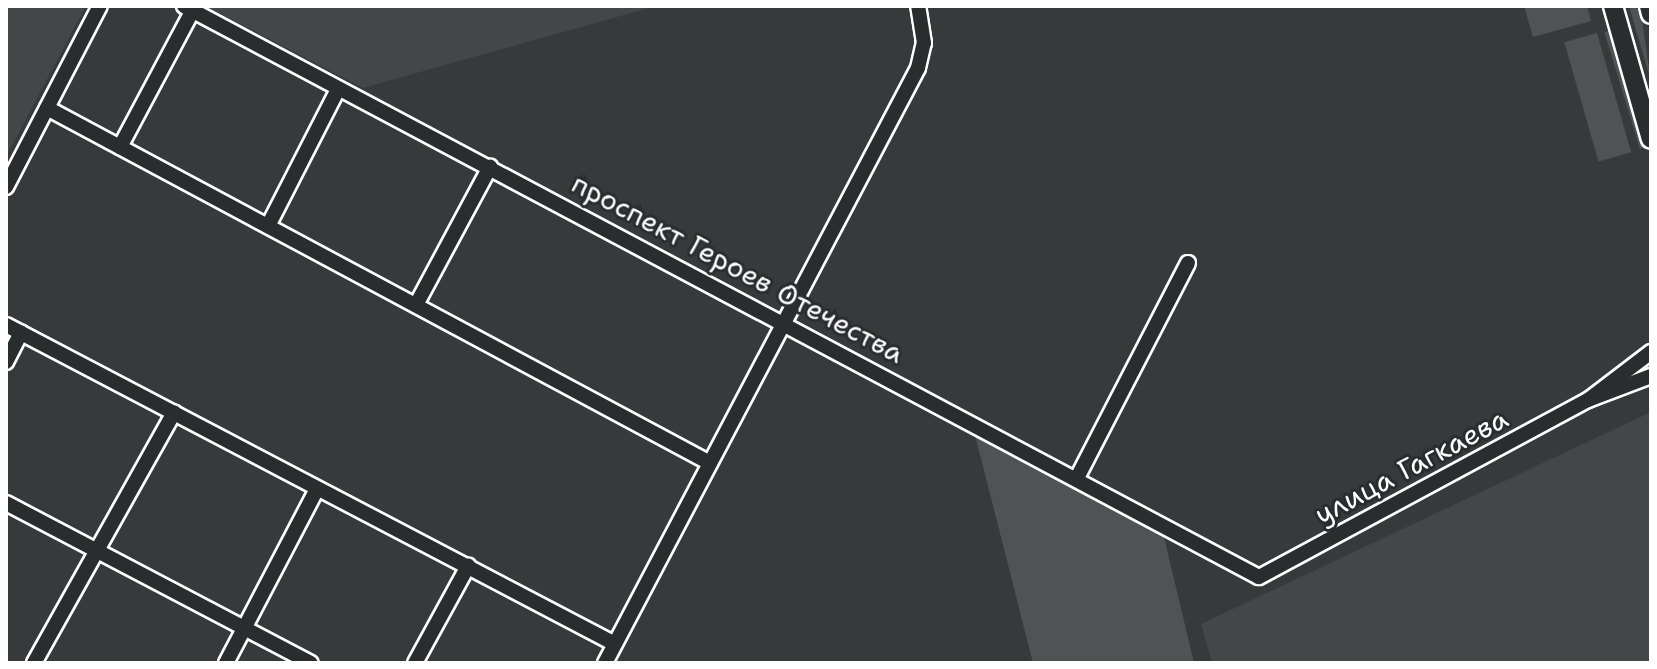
<!DOCTYPE html>
<html>
<head>
<meta charset="utf-8">
<style>
	body { margin:0 }
	#map { position:relative; width:1657px; height:669px; overflow:hidden; background:#373a3b; font-family:"Shantell Sans",sans-serif }
	div>[style] { position:absolute }
	.built>* { inset:0; background:#444748 }
	.green>* { inset:0; background:#505354; transform-origin:0 0 }
	.roads { filter:drop-shadow(2px 0 #fff) drop-shadow(-2px 0 #fff) drop-shadow(0 2px #fff) drop-shadow(0 -2px #fff) }
	.minor>* { height:14px; margin:-7px; padding:0 7px; transform-origin:7px; border-radius:7px; background:#2a2d2e }
	.major>* { height:18px; margin:-9px; padding:0 9px; transform-origin:9px; border-radius:9px; background:#2a2d2e }
	span { translate:-50% -50%; white-space:nowrap; text-align:center; line-height:1.15; -webkit-text-stroke:6px #2a2d2e; paint-order:stroke }
	.street-label { font-size:28px; color:#fff }
	.frame { position:absolute; inset:0; border:8px solid #fff; pointer-events:none }
</style>
</head>
<body>
<div id="map">
	<div class="built">
		<i style="clip-path:polygon(6px 6px,86px 6px,6px 157px)"></i>
		<i style="clip-path:polygon(206px 6px,656px 6px,363px 88px)"></i>
		<i style="clip-path:polygon(1651px 412px,1651px 663px,1212px 663px,1201px 624px)"></i>
	</div>
	<div class="green">
		<i style="clip-path:polygon(1524px 6px,1587px 6px,1591px 21px,1533px 37px)"></i>
		<i style="clip-path:polygon(1629px 6px,1640px 6px,1651px 82px)"></i>
		<i style="left:1611px;top:30px;width:122px;height:7px;rotate:73deg"></i>
		<i style="left:1597px;top:33px;width:124px;height:34px;rotate:74deg"></i>
		<i style="clip-path:polygon(975px 435px,1164px 537px,1194px 663px,1033px 663px)"></i>
	</div>
	<div class="roads">
		<div class="minor">
			<i style="left:184px;top:6px;width:1217px;rotate:27.98deg"></i>
			<i style="left:1259px;top:577px;width:374px;rotate:-28.3deg"></i>
			<i style="left:1588px;top:400px;width:79px;rotate:-37.3deg"></i>
			<i style="left:47px;top:108px;width:752px;rotate:28.17deg"></i>
			<i style="left:120px;top:147px;width:160px;rotate:-62deg"></i>
			<i style="left:6px;top:187px;width:204px;rotate:-62.6deg"></i>
			<i style="left:268px;top:226px;width:154px;rotate:-62.9deg"></i>
			<i style="left:416px;top:305px;width:157px;rotate:-61.8deg"></i>
			<i style="left:6px;top:325px;width:687px;rotate:27.65deg"></i>
			<i style="left:6px;top:362px;width:33px;rotate:-63deg"></i>
			<i style="left:1588px;top:400px;width:67px;rotate:-20.9deg"></i>
			<i style="left:1077px;top:478px;width:242px;rotate:-62.7deg"></i>
			<i style="left:6px;top:503px;width:344px;rotate:27.7deg"></i>
			<i style="left:34px;top:663px;width:287px;rotate:-60.8deg"></i>
			<i style="left:226px;top:663px;width:196px;rotate:-62.4deg"></i>
			<i style="left:415px;top:663px;width:111px;rotate:-61.3deg"></i>
			<i style="left:605px;top:663px;width:672px;rotate:-62.25deg"></i>
			<i style="left:918px;top:68px;width:26px;rotate:-77deg"></i>
			<i style="left:924px;top:43px;width:37px;rotate:-99deg"></i>
		</div>
		<div class="major">
			<i style="left:1613px;top:6px;width:138px;rotate:74.1deg"></i>
			<i style="left:1649px;top:6px;width:8px;rotate:76deg"></i>
		</div>
	</div>
	<div class="street-label">
		<span style="left:738px;top:268px;rotate:28deg">проспект Героев Отечества</span>
		<span style="left:1411px;top:466px;rotate:-28deg">улица Гагкаева</span>
	</div>
	<div class="frame"></div>
</div>
</body>
</html>
